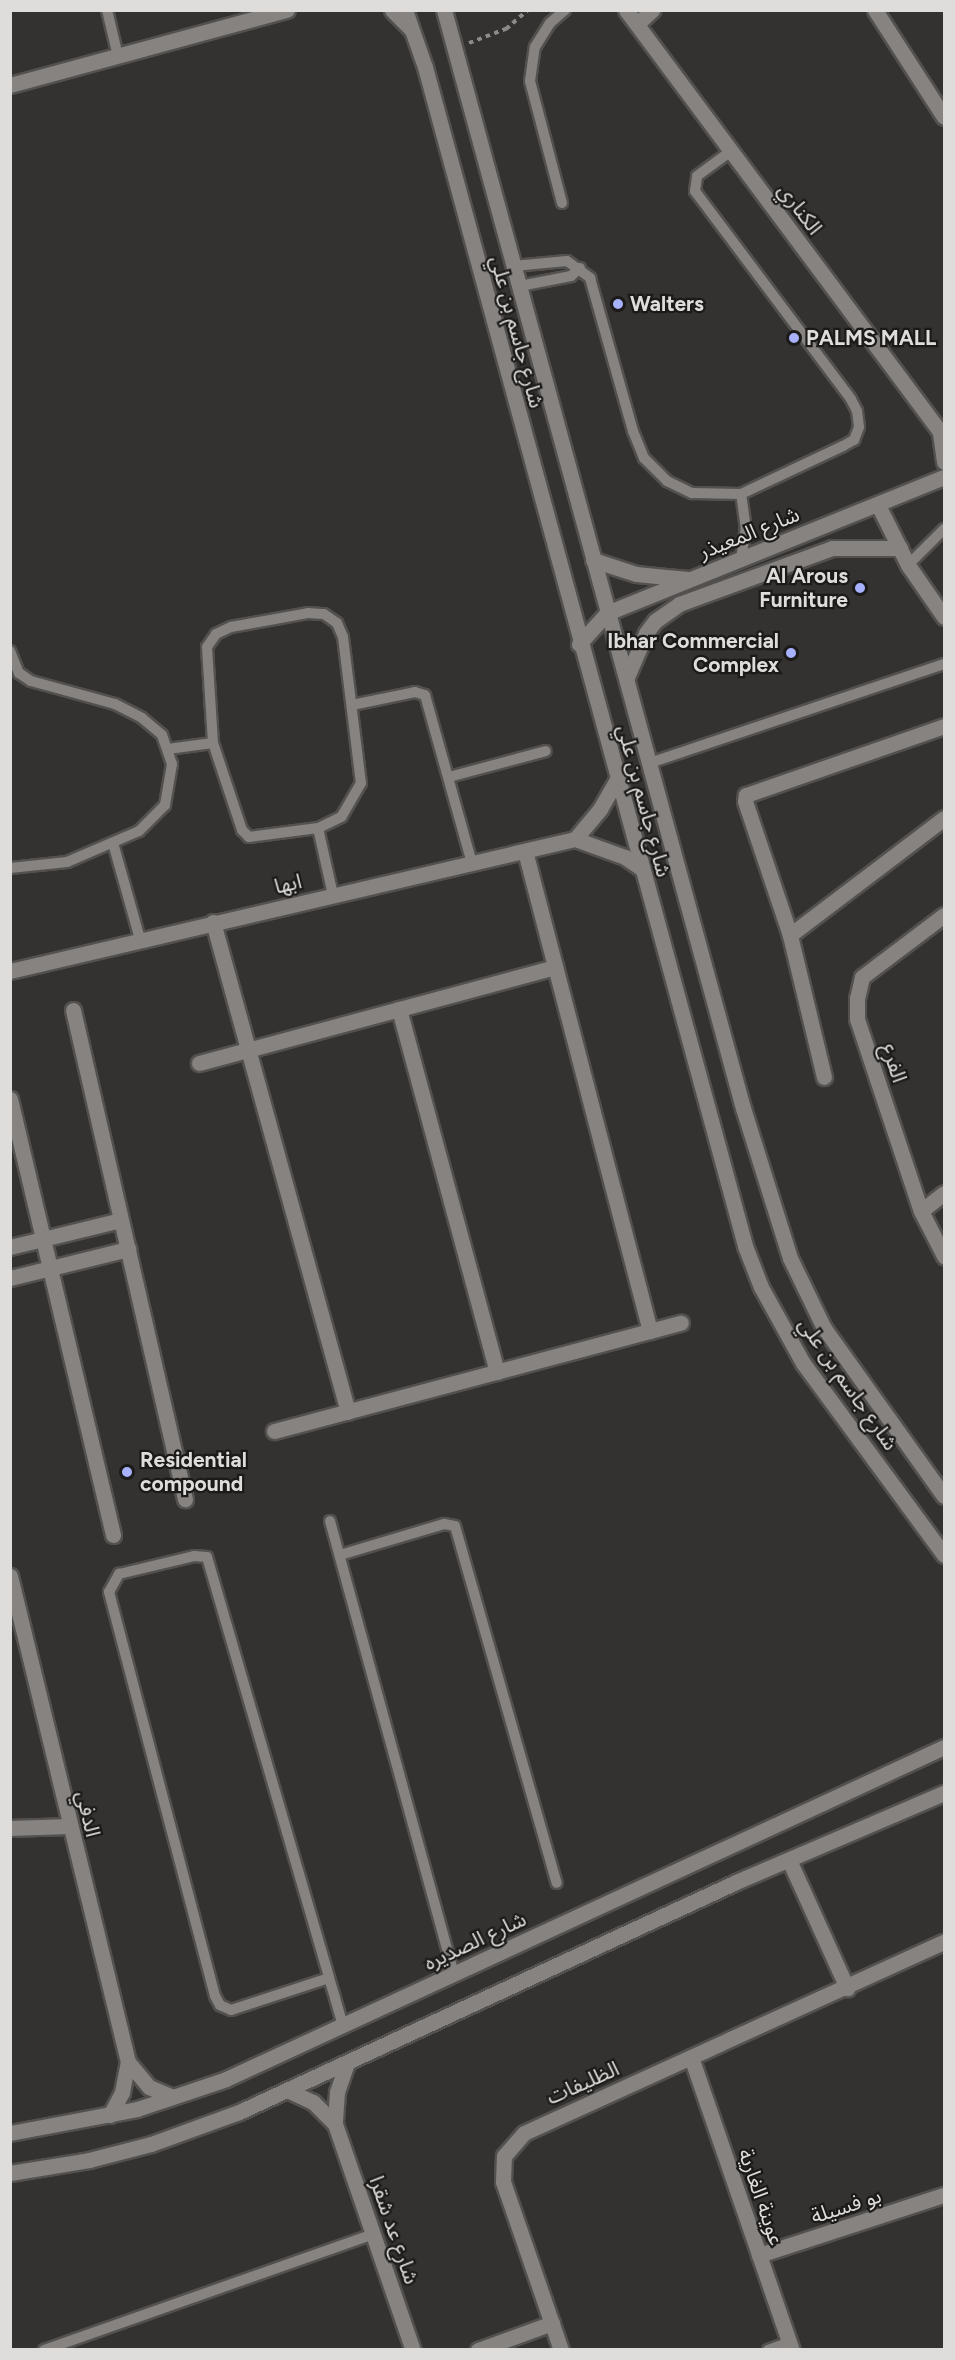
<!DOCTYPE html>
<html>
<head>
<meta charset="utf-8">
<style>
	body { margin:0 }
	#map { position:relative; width:955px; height:2360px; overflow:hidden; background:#343230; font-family:Figtree,"Noto Sans Arabic",sans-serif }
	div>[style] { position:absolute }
	.path>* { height:4px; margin-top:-2px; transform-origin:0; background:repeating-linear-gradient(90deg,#8d8b8a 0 4.5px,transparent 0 9px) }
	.roads { filter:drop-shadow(2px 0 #53514f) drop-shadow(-2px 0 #53514f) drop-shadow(0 2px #53514f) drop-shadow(0 -2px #53514f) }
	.lane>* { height:10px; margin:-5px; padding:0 5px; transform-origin:5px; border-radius:5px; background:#868381 }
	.street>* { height:15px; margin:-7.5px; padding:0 7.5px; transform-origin:7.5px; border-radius:7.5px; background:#868381 }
	.secondary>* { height:15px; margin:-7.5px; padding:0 7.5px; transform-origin:7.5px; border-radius:7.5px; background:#868381 }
	.dots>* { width:16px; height:16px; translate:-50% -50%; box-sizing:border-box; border:3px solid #1b1a19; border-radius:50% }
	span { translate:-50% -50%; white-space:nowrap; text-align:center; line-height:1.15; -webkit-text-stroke:4.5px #1b1a19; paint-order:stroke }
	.street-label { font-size:21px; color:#dfdddc }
	.poi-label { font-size:21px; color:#dfdddc; font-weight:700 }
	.left { translate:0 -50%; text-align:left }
	.right { translate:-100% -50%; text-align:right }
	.frame { position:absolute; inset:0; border:12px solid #dfdddc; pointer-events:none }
</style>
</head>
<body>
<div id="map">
	<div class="path">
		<i style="left:469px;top:43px;width:40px;rotate:-21deg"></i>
		<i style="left:506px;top:29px;width:29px;rotate:-41deg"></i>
	</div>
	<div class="roads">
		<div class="lane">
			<i style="left:107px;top:10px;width:47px;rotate:76.6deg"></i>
			<i style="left:562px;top:203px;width:126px;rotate:-104.7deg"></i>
			<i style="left:530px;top:81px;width:34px;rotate:-82deg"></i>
			<i style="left:535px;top:47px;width:28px;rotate:-58deg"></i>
			<i style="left:550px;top:23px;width:20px;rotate:-41deg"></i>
			<i style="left:514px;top:266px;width:53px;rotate:-5.4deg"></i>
			<i style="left:567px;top:261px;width:29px;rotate:36deg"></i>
			<i style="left:590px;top:278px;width:159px;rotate:74.3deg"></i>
			<i style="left:633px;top:431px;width:29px;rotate:68deg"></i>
			<i style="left:644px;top:458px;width:33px;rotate:45deg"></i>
			<i style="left:667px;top:481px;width:28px;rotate:26deg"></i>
			<i style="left:692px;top:493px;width:49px;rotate:1.2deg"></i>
			<i style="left:741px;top:494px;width:113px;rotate:-25.2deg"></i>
			<i style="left:843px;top:446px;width:13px;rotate:-29deg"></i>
			<i style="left:854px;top:440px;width:14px;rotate:-69deg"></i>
			<i style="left:859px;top:427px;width:16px;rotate:-97deg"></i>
			<i style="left:857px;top:411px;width:13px;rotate:-117deg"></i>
			<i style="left:851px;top:399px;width:260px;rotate:-126.9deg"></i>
			<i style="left:695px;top:191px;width:15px;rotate:-82deg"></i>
			<i style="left:697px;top:176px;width:42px;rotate:-36.3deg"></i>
			<i style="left:520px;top:286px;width:52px;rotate:-11.1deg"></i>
			<i style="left:571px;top:276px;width:12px;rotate:-42deg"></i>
			<i style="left:741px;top:559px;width:30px;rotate:-81deg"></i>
			<i style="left:746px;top:529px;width:35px;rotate:-98deg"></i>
			<i style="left:908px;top:565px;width:51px;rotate:-45deg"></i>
			<i style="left:308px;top:613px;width:16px;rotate:4deg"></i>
			<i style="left:324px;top:614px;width:16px;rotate:35deg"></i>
			<i style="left:337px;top:623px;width:15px;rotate:67deg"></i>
			<i style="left:343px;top:637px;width:147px;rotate:83deg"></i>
			<i style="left:361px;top:783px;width:39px;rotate:120deg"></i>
			<i style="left:341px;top:817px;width:25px;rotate:154deg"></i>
			<i style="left:318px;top:828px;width:70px;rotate:172.6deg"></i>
			<i style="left:249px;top:837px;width:10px;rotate:-135deg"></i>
			<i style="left:242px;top:830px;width:92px;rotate:-108.4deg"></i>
			<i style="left:213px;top:743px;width:96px;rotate:-93.6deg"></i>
			<i style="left:207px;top:647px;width:16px;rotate:-55deg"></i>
			<i style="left:216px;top:634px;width:17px;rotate:-25deg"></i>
			<i style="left:231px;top:627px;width:78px;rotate:-10.3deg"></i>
			<i style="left:10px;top:651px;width:24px;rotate:68deg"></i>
			<i style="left:19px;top:673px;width:14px;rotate:34deg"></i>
			<i style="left:31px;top:681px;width:87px;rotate:15.3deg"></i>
			<i style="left:115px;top:704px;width:30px;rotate:27deg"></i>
			<i style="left:142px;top:718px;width:26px;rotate:40deg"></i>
			<i style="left:162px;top:735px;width:31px;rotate:71deg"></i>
			<i style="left:172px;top:764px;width:42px;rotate:99.7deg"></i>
			<i style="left:165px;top:805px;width:37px;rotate:135deg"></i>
			<i style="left:139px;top:831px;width:78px;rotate:156.7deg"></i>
			<i style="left:67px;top:862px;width:57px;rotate:174deg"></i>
			<i style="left:352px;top:705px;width:64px;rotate:-11.7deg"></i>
			<i style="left:415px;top:692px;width:10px;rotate:17deg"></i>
			<i style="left:425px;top:695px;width:174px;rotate:74.4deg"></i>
			<i style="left:168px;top:749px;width:45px;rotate:-7.6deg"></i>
			<i style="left:650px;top:763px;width:310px;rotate:-18.6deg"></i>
			<i style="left:449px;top:777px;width:100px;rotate:-15deg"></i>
			<i style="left:318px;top:828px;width:69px;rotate:77.4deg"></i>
			<i style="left:113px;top:843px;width:100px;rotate:74.3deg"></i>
			<i style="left:330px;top:1521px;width:470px;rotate:74.7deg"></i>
			<i style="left:340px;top:1555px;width:109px;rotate:-16.6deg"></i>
			<i style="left:444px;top:1524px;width:11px;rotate:10deg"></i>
			<i style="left:455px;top:1526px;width:371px;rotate:74.1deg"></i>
			<i style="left:329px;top:1978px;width:103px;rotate:161.9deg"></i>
			<i style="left:231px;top:2010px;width:12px;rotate:-156deg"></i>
			<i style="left:220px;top:2005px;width:10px;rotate:-119deg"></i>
			<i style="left:215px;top:1996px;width:418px;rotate:-104.7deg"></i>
			<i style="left:109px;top:1592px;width:21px;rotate:-61deg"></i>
			<i style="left:119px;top:1574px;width:77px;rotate:-13.5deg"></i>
			<i style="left:194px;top:1556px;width:13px;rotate:4deg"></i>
			<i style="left:207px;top:1557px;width:438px;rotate:73.8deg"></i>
			<i style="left:329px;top:1978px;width:21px;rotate:73deg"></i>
			<i style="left:335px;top:1998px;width:29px;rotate:74deg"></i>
			<i style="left:44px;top:2350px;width:349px;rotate:-19.4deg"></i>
			<i style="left:768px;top:2350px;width:23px;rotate:-20deg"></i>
		</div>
		<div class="street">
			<i style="left:392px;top:10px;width:27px;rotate:45deg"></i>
			<i style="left:626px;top:10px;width:532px;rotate:53.32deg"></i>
			<i style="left:875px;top:10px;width:127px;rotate:57.2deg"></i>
			<i style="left:637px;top:24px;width:21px;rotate:-43deg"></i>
			<i style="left:10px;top:85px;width:287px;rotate:-15.2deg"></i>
			<i style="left:940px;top:433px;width:29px;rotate:82deg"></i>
			<i style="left:878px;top:505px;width:67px;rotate:63.4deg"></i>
			<i style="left:908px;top:565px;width:63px;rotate:55.3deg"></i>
			<i style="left:627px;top:677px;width:48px;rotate:-66.6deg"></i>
			<i style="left:646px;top:633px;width:15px;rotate:-53deg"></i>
			<i style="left:655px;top:621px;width:29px;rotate:-35deg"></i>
			<i style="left:679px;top:604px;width:163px;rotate:-20.1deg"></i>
			<i style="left:832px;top:548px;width:68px"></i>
			<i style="left:575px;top:839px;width:39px;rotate:-50deg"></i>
			<i style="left:600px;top:809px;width:34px;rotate:-60deg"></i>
			<i style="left:525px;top:851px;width:496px;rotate:75.4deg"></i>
			<i style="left:944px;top:915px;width:103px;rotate:142.9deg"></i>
			<i style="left:862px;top:977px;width:22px;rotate:103deg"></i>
			<i style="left:857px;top:998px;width:21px;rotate:90deg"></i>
			<i style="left:857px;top:1019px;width:202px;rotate:71.6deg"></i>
			<i style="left:921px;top:1211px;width:51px;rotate:62.9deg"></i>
			<i style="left:213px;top:922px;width:508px;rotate:74.6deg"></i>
			<i style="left:790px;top:935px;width:193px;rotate:-37.2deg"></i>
			<i style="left:10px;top:971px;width:580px;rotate:-13.15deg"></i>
			<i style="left:575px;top:839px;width:53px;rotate:19.8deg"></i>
			<i style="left:625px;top:857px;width:19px;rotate:35deg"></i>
			<i style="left:399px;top:1009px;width:376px;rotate:74.9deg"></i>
			<i style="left:73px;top:1010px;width:502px;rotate:77.1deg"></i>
			<i style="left:199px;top:1063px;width:369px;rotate:-15.1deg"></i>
			<i style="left:824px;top:1077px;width:146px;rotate:-103.5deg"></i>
			<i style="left:790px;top:935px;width:141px;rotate:-108.6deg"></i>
			<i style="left:745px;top:801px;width:6px;rotate:-81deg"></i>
			<i style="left:746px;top:795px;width:210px;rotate:-19.2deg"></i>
			<i style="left:10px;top:1099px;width:448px;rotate:76.7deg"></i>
			<i style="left:921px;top:1211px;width:29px;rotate:-38deg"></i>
			<i style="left:10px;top:1247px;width:114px;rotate:-13.7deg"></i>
			<i style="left:10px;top:1278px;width:122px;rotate:-13.8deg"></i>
			<i style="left:274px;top:1431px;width:421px;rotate:-14.9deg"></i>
			<i style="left:10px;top:1576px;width:500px;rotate:76.35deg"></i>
			<i style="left:128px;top:2062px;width:33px;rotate:50deg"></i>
			<i style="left:149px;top:2087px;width:25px;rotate:23deg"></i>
			<i style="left:10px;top:1828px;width:59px;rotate:-1.9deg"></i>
			<i style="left:789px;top:1860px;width:141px;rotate:65.6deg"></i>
			<i style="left:691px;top:2057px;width:310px;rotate:71deg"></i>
			<i style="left:347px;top:2063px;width:31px;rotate:109deg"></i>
			<i style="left:337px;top:2092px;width:32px;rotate:94deg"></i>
			<i style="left:335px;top:2124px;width:239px;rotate:71deg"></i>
			<i style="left:287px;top:2090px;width:29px;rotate:25deg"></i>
			<i style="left:313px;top:2102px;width:31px;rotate:45deg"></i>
			<i style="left:110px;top:2115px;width:26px;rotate:-62deg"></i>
			<i style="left:122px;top:2092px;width:31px;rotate:-79deg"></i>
			<i style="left:759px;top:2255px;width:194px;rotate:-18deg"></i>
			<i style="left:478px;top:2350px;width:79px;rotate:-20deg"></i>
			<i style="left:561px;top:2350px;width:178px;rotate:-109deg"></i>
			<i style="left:503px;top:2182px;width:26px;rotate:-88deg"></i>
			<i style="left:504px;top:2156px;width:30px;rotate:-49deg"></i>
			<i style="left:524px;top:2133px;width:461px;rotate:-24.5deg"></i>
		</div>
		<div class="secondary">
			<i style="left:405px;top:10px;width:60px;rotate:70.7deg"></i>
			<i style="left:425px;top:67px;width:1222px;rotate:74.81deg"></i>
			<i style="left:745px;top:1246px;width:44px;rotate:68.7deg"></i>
			<i style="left:761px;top:1287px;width:87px;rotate:61.1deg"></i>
			<i style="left:803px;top:1363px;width:238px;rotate:53.7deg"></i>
			<i style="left:444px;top:10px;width:1138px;rotate:74.77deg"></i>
			<i style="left:743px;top:1108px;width:157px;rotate:72.6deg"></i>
			<i style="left:790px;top:1258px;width:78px;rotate:64.1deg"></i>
			<i style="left:824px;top:1328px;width:206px;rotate:54.5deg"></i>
			<i style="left:593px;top:560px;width:45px;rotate:18deg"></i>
			<i style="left:636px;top:574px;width:52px;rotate:5.5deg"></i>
			<i style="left:579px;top:644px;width:42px;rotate:-47.9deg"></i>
			<i style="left:607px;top:613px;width:363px;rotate:-22deg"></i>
			<i style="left:10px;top:2133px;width:129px;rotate:-10.7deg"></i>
			<i style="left:137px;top:2109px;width:94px;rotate:-18.6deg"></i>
			<i style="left:226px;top:2079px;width:791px;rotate:-24.82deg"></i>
			<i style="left:10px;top:2173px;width:80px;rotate:-9.3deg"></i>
			<i style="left:89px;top:2160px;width:64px;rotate:-14.5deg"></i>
			<i style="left:151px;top:2144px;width:94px;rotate:-20deg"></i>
			<i style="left:239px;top:2112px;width:548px;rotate:-24.83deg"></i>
			<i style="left:736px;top:1882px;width:226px;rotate:-23.2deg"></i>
		</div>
	</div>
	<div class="dots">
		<i style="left:618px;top:304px;background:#a7b1fc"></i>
		<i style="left:794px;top:338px;background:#a7b1fc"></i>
		<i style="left:860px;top:588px;background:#a7b1fc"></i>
		<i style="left:791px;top:653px;background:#a7b1fc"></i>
		<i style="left:127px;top:1472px;background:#a7b1fc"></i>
	</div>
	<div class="street-label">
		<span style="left:800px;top:209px;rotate:53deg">الكناري</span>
		<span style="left:517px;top:332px;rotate:75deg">شارع جاسم بن علي</span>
		<span style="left:749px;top:533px;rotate:-22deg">شارع المعيذر</span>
		<span style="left:644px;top:801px;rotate:75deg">شارع جاسم بن علي</span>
		<span style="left:288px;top:884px;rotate:-13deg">ابها</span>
		<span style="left:894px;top:1063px;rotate:72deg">الفرع</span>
		<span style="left:848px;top:1384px;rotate:55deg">شارع جاسم بن علي</span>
		<span style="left:88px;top:1814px;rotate:77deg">الدفي</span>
		<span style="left:475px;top:1941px;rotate:-25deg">شارع الصديره</span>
		<span style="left:583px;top:2083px;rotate:-24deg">الظليفات</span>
		<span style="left:761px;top:2197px;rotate:71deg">عوينة الغارية</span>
		<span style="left:846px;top:2206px;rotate:-18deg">بو فسيلة</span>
		<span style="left:394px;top:2230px;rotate:71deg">شارع عد شقرا</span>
	</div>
	<div class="poi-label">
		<span class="left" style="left:630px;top:304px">Walters</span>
		<span class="left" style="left:806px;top:338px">PALMS MALL</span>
		<span class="right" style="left:848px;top:588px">Al Arous<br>Furniture</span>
		<span class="right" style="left:779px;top:653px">Ibhar Commercial<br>Complex</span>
		<span class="left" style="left:140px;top:1472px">Residential<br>compound</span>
	</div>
	<div class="frame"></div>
</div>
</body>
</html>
